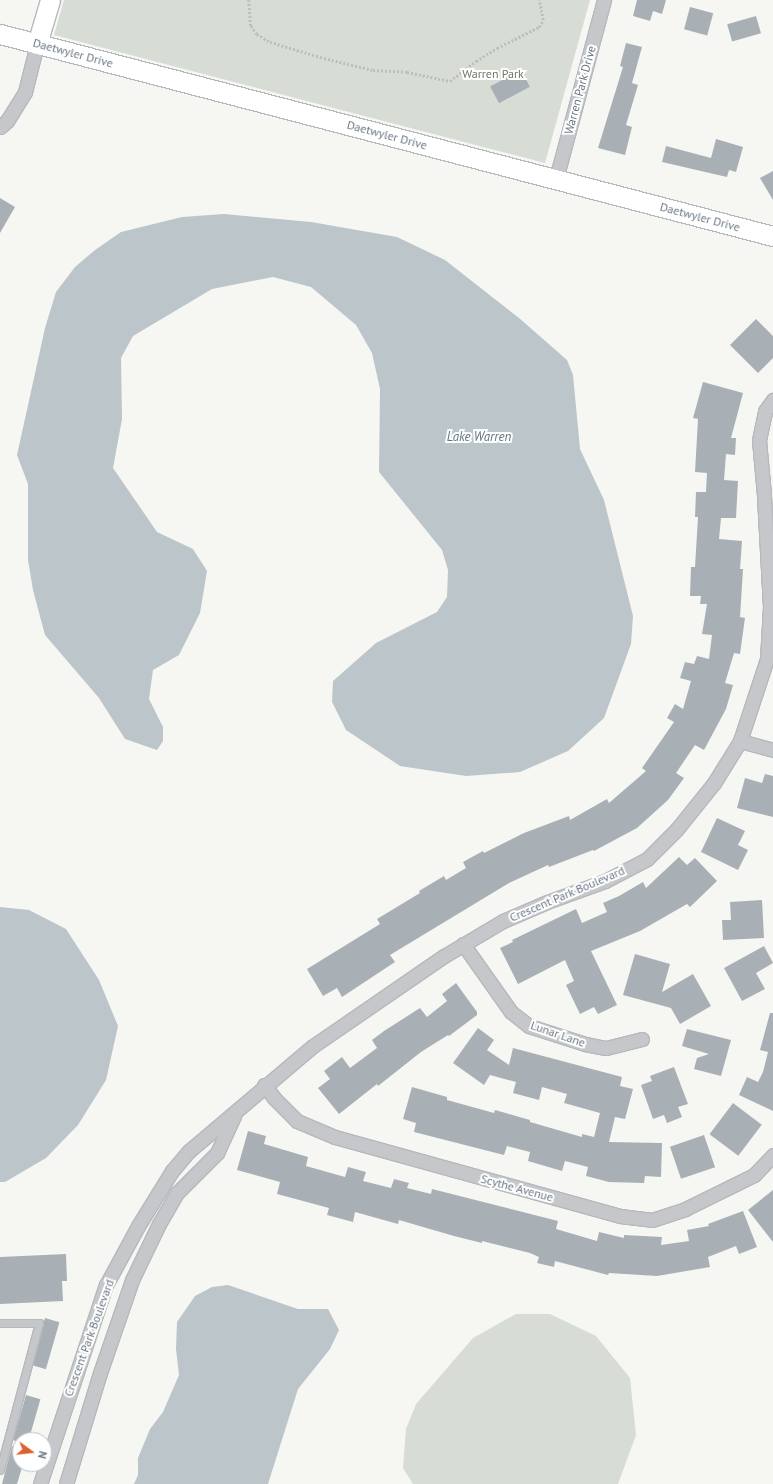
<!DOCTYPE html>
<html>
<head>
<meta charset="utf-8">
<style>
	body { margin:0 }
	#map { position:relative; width:773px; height:1484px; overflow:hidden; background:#f6f6f3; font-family:"PT Sans",sans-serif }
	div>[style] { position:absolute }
	.green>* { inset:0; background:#d7ddd4 }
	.water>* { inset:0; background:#bcc5ca }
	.building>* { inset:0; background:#a9b0b5; transform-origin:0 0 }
	.path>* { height:2.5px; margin-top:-1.25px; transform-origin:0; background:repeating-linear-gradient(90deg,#bcbec0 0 2px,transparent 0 4px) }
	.roads { filter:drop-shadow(1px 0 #b5b9bd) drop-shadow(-1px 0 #b5b9bd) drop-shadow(0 1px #b5b9bd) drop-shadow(0 -1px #b5b9bd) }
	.lane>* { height:7px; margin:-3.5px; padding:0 3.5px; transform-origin:3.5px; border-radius:3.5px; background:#c5c7cb }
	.street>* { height:13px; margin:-6.5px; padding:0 6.5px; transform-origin:6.5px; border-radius:6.5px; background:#c5c7cb }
	.secondary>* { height:19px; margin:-9.5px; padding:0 9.5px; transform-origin:9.5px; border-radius:9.5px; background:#fff }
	span { translate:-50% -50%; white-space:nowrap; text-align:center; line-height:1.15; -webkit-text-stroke:4px #fff; paint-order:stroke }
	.street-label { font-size:12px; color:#677483 }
	.park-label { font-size:12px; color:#687a65 }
	.water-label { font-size:13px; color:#63767f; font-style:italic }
	.north { position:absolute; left:12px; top:1432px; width:40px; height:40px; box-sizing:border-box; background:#fff; border:1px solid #c2c7cd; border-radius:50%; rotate:105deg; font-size:11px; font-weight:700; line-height:16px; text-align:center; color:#677483 }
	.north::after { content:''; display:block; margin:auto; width:14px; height:18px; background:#db612e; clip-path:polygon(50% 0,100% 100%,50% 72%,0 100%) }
</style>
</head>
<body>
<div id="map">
	<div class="green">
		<i style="clip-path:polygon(64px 0,590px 0,545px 163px,54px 35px)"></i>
		<i style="clip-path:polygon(516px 1314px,550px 1314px,596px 1336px,630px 1378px,636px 1435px,618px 1484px,413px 1484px,403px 1468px,406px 1429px,416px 1404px,473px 1338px)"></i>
	</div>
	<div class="water">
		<i style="clip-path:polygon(224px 214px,311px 222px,397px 237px,445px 260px,519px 318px,567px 360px,573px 375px,580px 449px,604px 500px,633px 616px,631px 644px,604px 718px,568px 751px,520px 772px,466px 776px,400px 766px,346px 730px,332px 702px,333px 681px,376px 643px,437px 612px,447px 597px,448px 570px,442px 550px,379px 472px,380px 389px,372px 353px,356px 325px,311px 287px,273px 277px,212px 289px,133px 336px,121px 358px,122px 419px,113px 468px,157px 532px,193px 549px,207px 571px,200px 613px,179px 655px,153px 670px,149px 699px,163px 727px,163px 741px,157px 750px,125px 739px,99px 698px,45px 635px,33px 590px,28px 560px,28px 484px,17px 455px,45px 328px,56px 292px,75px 267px,95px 250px,121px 232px,182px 217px)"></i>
		<i style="clip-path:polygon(0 907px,29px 910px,66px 929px,99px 980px,118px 1026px,106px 1080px,78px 1125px,46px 1158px,5px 1182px,0 1182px)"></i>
		<i style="clip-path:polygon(228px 1285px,298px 1309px,328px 1309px,339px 1330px,330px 1349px,298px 1389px,268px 1484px,134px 1484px,138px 1475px,138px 1458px,150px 1429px,163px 1412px,179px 1375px,176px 1349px,177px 1322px,195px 1296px,212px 1287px)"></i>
	</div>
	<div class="building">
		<i style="clip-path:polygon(637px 0,666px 0,662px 14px,653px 11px,650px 21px,633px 16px)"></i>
		<i style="left:690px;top:7px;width:24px;height:23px;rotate:15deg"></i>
		<i style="left:756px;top:16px;width:18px;height:30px;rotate:74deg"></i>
		<i style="clip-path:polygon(626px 43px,642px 47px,632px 83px,638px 85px,626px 125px,632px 127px,625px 155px,598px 148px,623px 67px,620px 66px)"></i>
		<i style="left:521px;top:70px;width:19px;height:35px;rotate:62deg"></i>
		<i style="clip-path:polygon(716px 139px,743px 147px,736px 172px,729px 170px,727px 177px,662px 162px,666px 146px,711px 158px)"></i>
		<i style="clip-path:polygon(773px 171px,773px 200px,760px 178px)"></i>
		<i style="clip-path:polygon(0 198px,15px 207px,0 233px)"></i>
		<i style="clip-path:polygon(756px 319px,773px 336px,773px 358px,758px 373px,730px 345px)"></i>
		<i style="clip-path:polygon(703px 382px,743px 393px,731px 438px,736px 438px,735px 455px,726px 454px,724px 480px,738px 481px,736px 518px,721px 518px,719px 539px,742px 541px,740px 569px,743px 569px,740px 617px,745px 618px,740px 654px,734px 653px,725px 683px,733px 685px,726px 709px,704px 750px,695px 745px,676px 773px,684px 778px,668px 800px,637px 828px,594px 851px,593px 850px,549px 867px,548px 865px,509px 883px,390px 955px,395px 962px,342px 997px,337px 988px,323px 996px,307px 969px,380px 924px,377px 919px,420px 893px,419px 891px,444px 876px,446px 880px,466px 868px,463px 862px,483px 851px,484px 853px,524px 833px,569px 816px,570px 820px,607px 799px,609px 803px,646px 771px,642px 768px,674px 722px,667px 718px,675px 704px,683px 709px,691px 681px,680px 678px,685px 662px,694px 664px,697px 656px,709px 659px,712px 635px,702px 634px,707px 604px,700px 604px,701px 596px,690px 596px,691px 567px,695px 567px,698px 517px,695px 517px,696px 492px,706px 492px,707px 473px,695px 472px,698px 419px,693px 418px)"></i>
		<i style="clip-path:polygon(765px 774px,773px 776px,773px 817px,737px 808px,745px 778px,762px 783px)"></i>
		<i style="clip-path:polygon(717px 818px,745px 831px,738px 845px,748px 850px,738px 870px,701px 852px)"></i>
		<i style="clip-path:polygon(679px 857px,687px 865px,695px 858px,717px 881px,690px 907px,687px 904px,640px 931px,591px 951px,617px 1005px,598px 1014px,594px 1007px,580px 1014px,566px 985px,574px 981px,565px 960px,518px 984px,500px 948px,513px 942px,512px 940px,576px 909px,582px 923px,607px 912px,603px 903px,619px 896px,643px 882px,646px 888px)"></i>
		<i style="clip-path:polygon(762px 900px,764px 938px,723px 940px,722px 920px,731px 920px,730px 902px)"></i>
		<i style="clip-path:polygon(764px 946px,773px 963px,756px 973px,765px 989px,742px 1001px,724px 968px)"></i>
		<i style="clip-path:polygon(635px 954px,670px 964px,662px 992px,693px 974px,711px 1006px,680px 1024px,671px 1008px,623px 995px)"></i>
		<i style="clip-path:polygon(456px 983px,477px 1012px,477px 1015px,449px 1036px,448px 1035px,421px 1052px,378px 1086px,377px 1084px,339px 1114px,318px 1088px,330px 1079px,324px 1071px,342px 1057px,350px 1068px,377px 1048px,372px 1040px,384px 1031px,420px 1008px,427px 1017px,447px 1001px,442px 994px)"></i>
		<i style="clip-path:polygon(770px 1013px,773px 1013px,773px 1111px,739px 1095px,747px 1077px,758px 1082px,763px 1072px,768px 1052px,760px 1050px)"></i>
		<i style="clip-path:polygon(478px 1028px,494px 1040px,487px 1050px,509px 1065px,513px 1048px,622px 1077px,620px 1086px,633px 1089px,625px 1119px,615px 1117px,609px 1142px,662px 1143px,661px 1177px,645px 1176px,644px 1183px,609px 1182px,586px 1176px,588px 1167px,565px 1161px,562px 1171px,528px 1161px,530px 1152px,507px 1146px,504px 1155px,414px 1132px,416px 1123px,403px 1119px,412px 1087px,447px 1097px,447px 1100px,494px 1113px,495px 1110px,530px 1120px,530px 1122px,582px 1137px,582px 1134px,594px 1137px,600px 1113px,564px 1103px,567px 1094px,542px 1087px,539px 1100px,513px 1093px,516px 1082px,490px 1075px,484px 1085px,453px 1063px)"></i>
		<i style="clip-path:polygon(687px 1029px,731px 1040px,721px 1076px,694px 1069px,697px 1058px,709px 1054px,682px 1046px)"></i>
		<i style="clip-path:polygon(674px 1067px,688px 1104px,678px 1107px,682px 1117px,667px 1123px,664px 1115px,653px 1119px,641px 1085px,652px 1081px,650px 1076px)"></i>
		<i style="left:733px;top:1103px;width:36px;height:39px;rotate:37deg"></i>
		<i style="clip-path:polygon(248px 1131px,266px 1136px,264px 1144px,308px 1157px,306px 1166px,345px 1177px,348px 1167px,366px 1172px,363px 1181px,391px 1188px,394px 1179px,409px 1183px,407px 1188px,431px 1194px,432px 1189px,558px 1221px,556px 1229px,597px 1241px,599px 1232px,624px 1238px,624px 1235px,662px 1237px,661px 1245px,689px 1241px,687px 1230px,709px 1226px,708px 1224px,743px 1211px,757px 1247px,739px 1254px,736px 1246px,708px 1257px,710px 1267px,657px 1276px,609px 1273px,608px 1275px,555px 1261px,554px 1267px,537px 1263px,539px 1257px,530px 1253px,482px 1241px,482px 1243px,454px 1236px,399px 1220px,398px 1224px,355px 1212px,353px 1222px,327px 1215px,329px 1208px,277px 1194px,280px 1182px,237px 1170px)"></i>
		<i style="left:704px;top:1135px;width:34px;height:36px;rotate:71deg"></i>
		<i style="clip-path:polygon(773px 1190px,773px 1242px,748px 1210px)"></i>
		<i style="clip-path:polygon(66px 1254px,67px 1281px,62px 1281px,63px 1301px,0 1304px,0 1257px)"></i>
		<i style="left:45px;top:1318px;width:15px;height:49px;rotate:16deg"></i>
		<i style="left:26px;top:1395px;width:15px;height:47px;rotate:16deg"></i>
		<i style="clip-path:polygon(12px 1446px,20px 1449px,20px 1464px,23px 1464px,17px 1484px,2px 1484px)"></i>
	</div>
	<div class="path">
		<i style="left:249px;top:0;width:26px;rotate:86deg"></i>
		<i style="left:251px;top:26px;width:10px;rotate:53deg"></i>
		<i style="left:257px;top:34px;width:15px;rotate:32deg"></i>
		<i style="left:270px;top:42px;width:56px;rotate:16.5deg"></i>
		<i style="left:324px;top:58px;width:50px;rotate:13.8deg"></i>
		<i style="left:373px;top:70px;width:34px;rotate:3deg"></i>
		<i style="left:407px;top:72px;width:44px;rotate:11.8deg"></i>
		<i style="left:450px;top:81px;width:33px;rotate:-38deg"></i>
		<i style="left:476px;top:61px;width:25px;rotate:-32deg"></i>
		<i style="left:497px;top:48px;width:47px;rotate:-26.6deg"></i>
		<i style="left:539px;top:27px;width:8px;rotate:-60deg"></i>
		<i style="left:543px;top:20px;width:20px;rotate:-101deg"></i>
	</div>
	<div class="roads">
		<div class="lane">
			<i style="left:0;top:1323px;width:39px"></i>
			<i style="left:39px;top:1323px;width:152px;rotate:104.9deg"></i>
		</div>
		<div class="street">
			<i style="left:0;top:127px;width:9px;rotate:-41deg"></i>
			<i style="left:7px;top:121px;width:34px;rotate:-58deg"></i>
			<i style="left:25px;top:92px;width:49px;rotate:-76deg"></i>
			<i style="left:556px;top:179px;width:185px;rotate:-75deg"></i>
			<i style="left:740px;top:741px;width:34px;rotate:15deg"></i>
			<i style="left:463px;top:944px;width:83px;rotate:54.8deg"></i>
			<i style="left:511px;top:1012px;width:23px;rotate:38deg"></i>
			<i style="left:529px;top:1026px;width:59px;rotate:17.8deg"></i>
			<i style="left:585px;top:1044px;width:21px;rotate:11deg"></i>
			<i style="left:606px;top:1048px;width:37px;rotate:-14deg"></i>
			<i style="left:264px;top:1085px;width:16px;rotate:52deg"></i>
			<i style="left:274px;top:1098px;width:33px;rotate:45deg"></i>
			<i style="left:297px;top:1121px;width:41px;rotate:22.8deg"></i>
			<i style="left:335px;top:1137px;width:296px;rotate:15.5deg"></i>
			<i style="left:620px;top:1216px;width:32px;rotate:7deg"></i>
			<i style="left:652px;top:1220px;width:35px;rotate:-18deg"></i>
			<i style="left:685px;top:1209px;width:77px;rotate:-26.2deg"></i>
			<i style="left:754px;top:1175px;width:28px;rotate:-46deg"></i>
			<i style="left:40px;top:1484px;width:210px;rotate:-71.7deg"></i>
			<i style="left:106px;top:1285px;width:67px;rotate:-61.5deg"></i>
			<i style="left:138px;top:1226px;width:65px;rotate:-58.3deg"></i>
			<i style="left:172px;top:1171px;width:26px;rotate:-50deg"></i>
			<i style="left:189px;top:1151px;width:162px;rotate:-40.3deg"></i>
			<i style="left:313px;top:1046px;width:159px;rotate:-34.5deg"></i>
			<i style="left:444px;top:956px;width:69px;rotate:-30.7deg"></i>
			<i style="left:503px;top:921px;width:48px;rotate:-23.4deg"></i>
			<i style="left:547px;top:902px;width:62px;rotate:-19.9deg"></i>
			<i style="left:605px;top:881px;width:47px;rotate:-27.6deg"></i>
			<i style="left:647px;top:859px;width:42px;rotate:-45deg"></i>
			<i style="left:677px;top:829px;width:59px;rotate:-51.2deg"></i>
			<i style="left:714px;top:783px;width:49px;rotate:-58.2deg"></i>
			<i style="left:740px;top:741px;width:86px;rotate:-71.8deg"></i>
			<i style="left:767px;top:659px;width:52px;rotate:-86.7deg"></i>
			<i style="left:770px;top:607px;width:112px;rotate:-93.1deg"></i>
			<i style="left:764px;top:495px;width:55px;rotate:-95.2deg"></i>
			<i style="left:759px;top:440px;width:30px;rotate:-78deg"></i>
			<i style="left:765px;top:411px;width:14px;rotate:-54deg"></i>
			<i style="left:66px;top:1484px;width:116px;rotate:-73deg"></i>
			<i style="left:100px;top:1373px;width:98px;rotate:-71deg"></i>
			<i style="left:132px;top:1280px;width:62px;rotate:-64.3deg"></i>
			<i style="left:159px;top:1224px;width:36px;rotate:-60deg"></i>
			<i style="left:177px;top:1193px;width:57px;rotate:-45deg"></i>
			<i style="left:217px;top:1153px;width:41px;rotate:-65.3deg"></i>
		</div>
		<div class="secondary">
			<i style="left:0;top:34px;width:799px;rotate:14.65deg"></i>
			<i style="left:37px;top:44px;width:46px;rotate:-73.5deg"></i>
		</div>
	</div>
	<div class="street-label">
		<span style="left:73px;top:53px;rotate:15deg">Daetwyler Drive</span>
		<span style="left:580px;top:90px;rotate:-75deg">Warren Park Drive</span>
		<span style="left:387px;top:135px;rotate:15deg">Daetwyler Drive</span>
		<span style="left:700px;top:217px;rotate:15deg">Daetwyler Drive</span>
		<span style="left:567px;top:894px;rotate:-23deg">Crescent Park Boulevard</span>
		<span style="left:558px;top:1034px;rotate:19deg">Lunar Lane</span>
		<span style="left:517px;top:1188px;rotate:15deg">Scythe Avenue</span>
		<span style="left:89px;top:1338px;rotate:-70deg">Crescent Park Boulevard</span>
	</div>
	<div class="park-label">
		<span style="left:493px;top:74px">Warren Park</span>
	</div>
	<div class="water-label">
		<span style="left:479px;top:437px">Lake Warren</span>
	</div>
	<div class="north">N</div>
</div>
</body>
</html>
